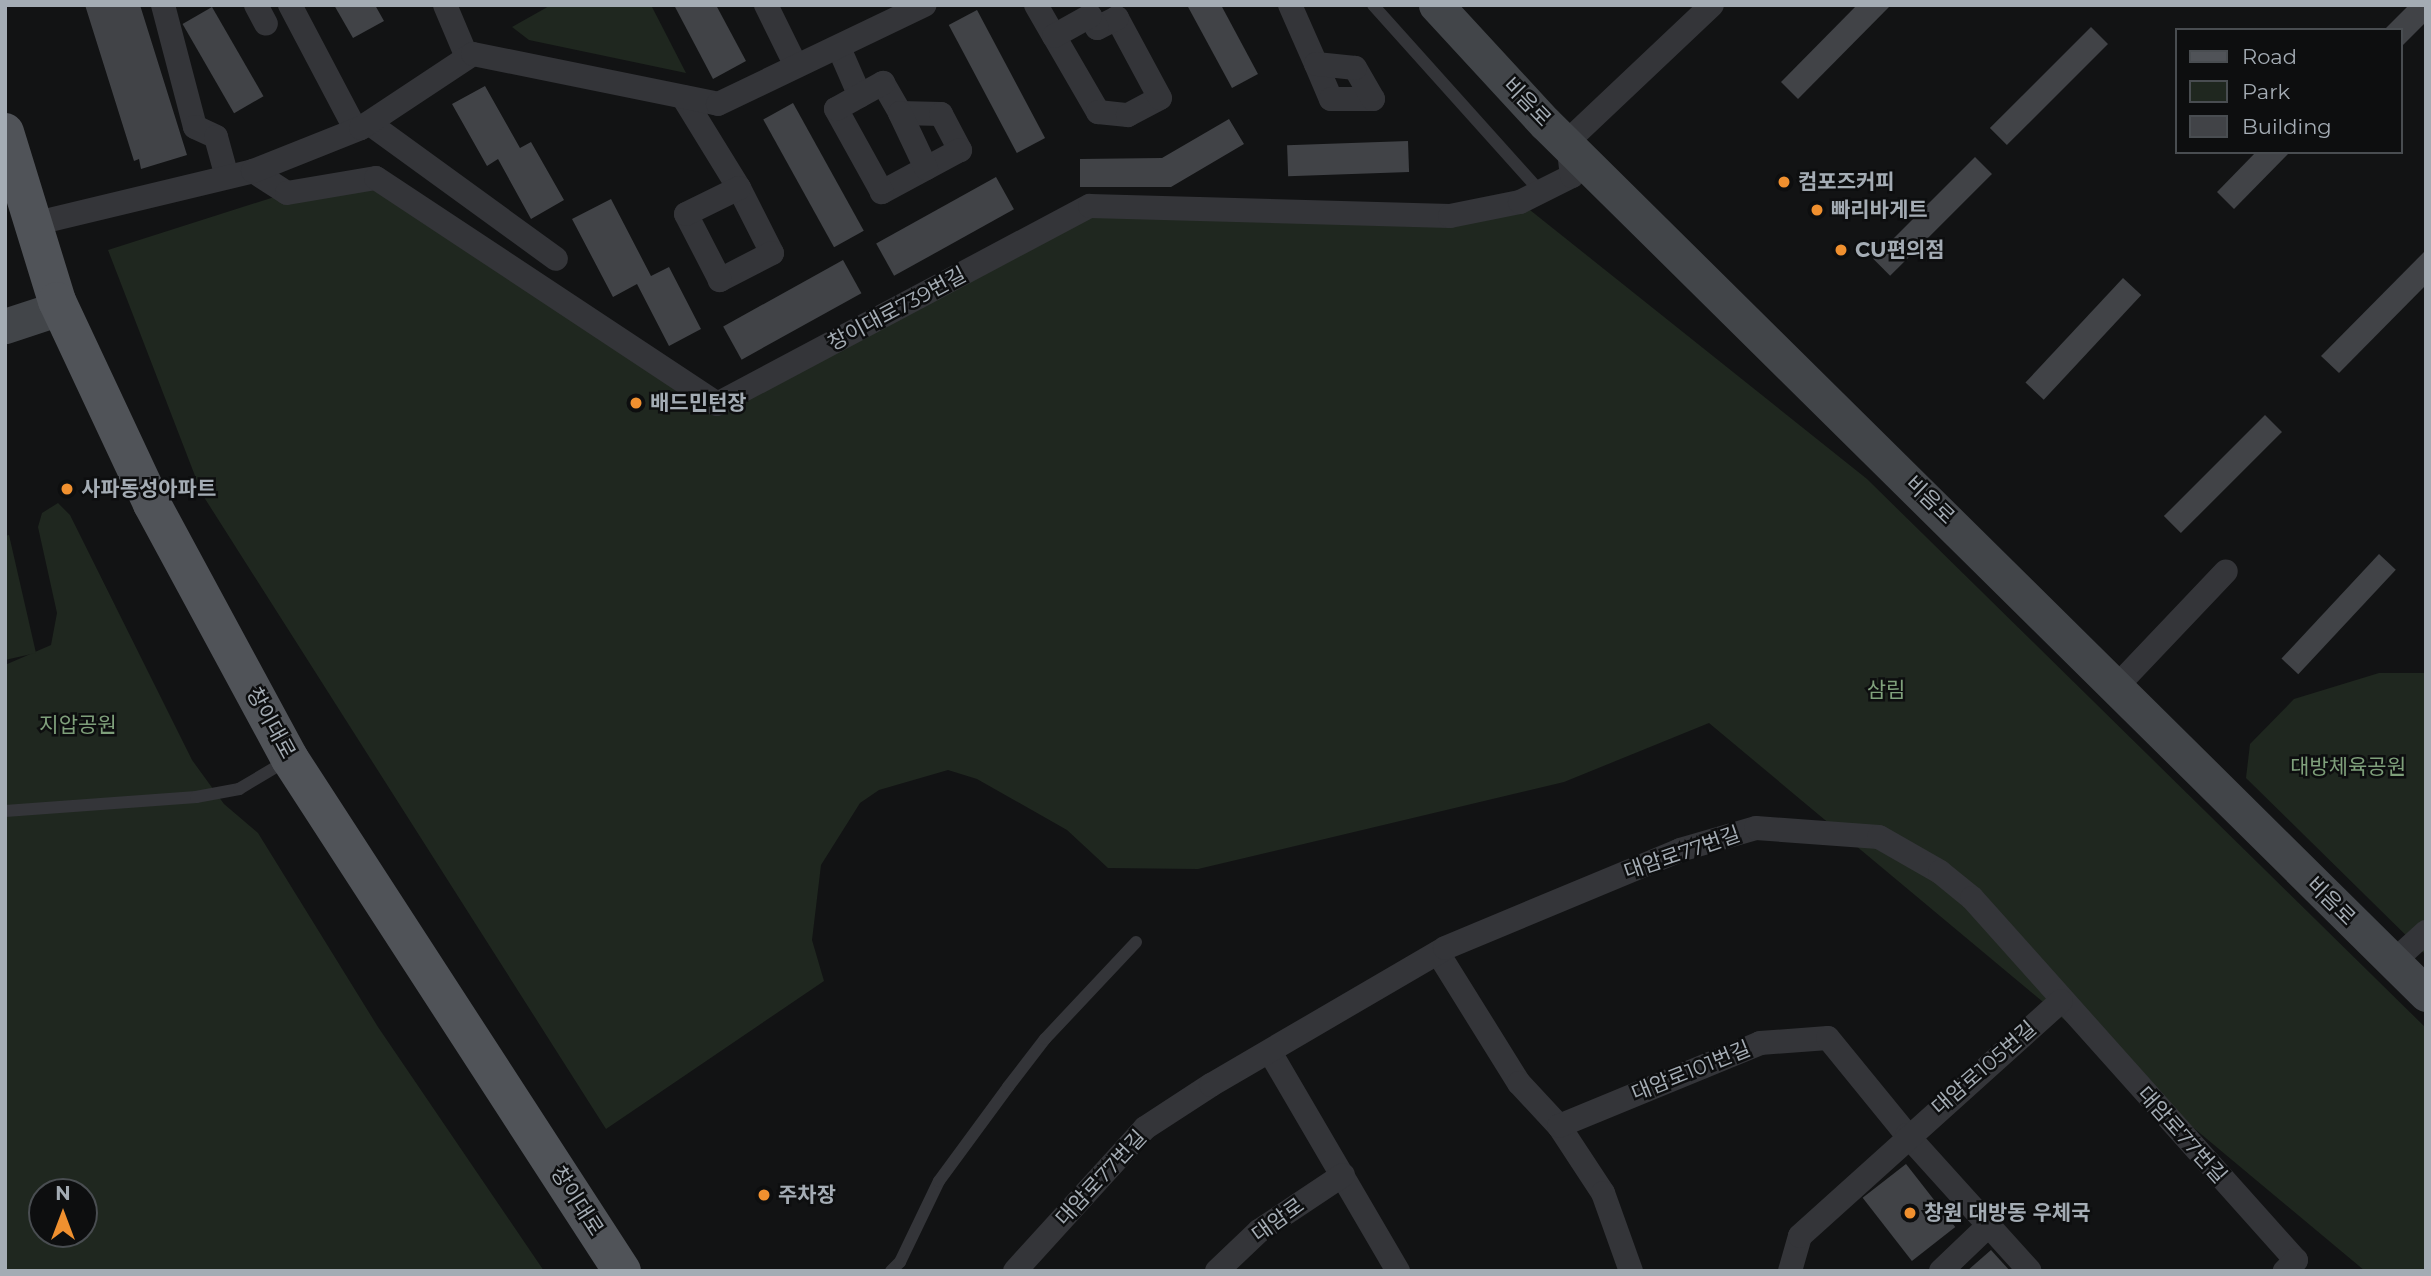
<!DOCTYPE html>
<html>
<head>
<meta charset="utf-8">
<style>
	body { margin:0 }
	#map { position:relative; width:2431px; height:1276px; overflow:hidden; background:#121314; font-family:Montserrat,"Noto Sans KR",sans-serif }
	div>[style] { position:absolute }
	.green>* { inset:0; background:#1f271f }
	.building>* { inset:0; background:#414347; transform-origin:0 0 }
	.lane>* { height:12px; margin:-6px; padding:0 6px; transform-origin:6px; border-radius:6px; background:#343539 }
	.street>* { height:24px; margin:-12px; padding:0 12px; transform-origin:12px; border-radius:12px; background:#343539 }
	.secondary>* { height:35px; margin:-17.5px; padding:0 17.5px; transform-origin:17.5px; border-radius:17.5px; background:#424549 }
	.primary>* { height:38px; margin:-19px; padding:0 19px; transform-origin:19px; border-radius:19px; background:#505358 }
	.dots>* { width:19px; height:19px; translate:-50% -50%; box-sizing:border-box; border:4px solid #0d0e0f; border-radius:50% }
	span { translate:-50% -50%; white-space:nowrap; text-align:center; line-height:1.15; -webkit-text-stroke:5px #0d0e0f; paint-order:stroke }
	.street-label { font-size:21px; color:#a4acb4 }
	.poi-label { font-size:21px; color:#a4acb4; font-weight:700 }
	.left { translate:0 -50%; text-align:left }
	.park-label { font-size:21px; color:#7fa07b }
	.frame { position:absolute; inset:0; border:7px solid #a4acb4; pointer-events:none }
	.legend { position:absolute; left:2175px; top:28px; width:228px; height:126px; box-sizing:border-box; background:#0d0e0f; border:2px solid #494d51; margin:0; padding:9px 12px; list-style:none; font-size:21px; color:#a4acb4 }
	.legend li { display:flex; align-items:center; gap:14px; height:35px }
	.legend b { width:35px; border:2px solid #494d51 }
	.north { position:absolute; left:28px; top:1178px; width:70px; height:70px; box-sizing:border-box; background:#0d0e0f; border:2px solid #494d51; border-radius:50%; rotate:0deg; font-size:19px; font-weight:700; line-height:28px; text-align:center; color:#a4acb4 }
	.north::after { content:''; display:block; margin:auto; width:24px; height:32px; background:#f0902f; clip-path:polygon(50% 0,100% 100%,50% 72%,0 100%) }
</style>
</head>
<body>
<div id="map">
	<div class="green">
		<i style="clip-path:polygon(551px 5px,651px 5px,686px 73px,529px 40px,512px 27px)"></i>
		<i style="clip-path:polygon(376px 178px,717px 404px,1090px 206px,1450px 216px,1520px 202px,1867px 479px,2426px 1028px,2426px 1271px,2365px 1271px,1709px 723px,1564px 782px,1198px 869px,1108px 868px,1067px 830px,977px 779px,948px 770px,879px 790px,860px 803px,821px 865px,812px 940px,824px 981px,606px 1129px,202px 494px,108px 250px,287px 193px)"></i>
		<i style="clip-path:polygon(evenodd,58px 503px,70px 515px,192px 760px,224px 804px,258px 833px,378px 1027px,544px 1271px,5px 1271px,5px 665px,51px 645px,57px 613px,38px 527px,42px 513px,58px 503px,42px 1192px,84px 1192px,84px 1234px,42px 1234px,42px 1192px)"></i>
		<i style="clip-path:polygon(9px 535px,36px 653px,5px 660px,5px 536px)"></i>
		<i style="clip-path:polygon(2379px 673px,2426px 673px,2426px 955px,2246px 778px,2250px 744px,2294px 699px)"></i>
	</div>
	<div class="building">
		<i style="clip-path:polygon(85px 5px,140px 5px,187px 155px,141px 169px,139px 159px,134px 161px)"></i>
		<i style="clip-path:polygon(334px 5px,375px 5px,384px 21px,353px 38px)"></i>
		<i style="clip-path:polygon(674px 5px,716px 5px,746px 61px,713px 79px)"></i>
		<i style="clip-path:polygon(1187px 5px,1221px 5px,1258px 74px,1232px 88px)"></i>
		<i style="clip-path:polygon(1857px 5px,1891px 5px,1798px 99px,1781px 82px)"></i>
		<i style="clip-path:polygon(2409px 5px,2426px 5px,2426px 22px,2401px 47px,2401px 30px,2384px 30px)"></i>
		<i style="left:212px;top:7px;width:103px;height:34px;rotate:60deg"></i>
		<i style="left:977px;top:10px;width:145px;height:32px;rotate:62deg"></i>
		<i style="left:2091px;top:27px;width:24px;height:143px;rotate:45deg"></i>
		<i style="clip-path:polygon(485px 86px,520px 148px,531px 142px,564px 200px,531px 219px,498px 159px,487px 166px,452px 104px)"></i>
		<i style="left:793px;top:103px;width:146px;height:34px;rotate:61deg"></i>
		<i style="clip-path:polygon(1229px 119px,1244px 144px,1171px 187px,1080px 187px,1080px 159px,1162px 158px)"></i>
		<i style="left:1408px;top:141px;width:31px;height:121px;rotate:88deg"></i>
		<i style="clip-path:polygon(2256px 152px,2290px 152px,2234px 209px,2217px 192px)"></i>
		<i style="left:1975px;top:157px;width:24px;height:144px;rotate:45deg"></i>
		<i style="left:996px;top:177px;width:37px;height:137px;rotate:61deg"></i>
		<i style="clip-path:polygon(611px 199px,651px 276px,669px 267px,701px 329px,669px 346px,637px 284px,613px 297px,572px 219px)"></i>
		<i style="clip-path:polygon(2426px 250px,2426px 285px,2339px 373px,2321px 356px)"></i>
		<i style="left:843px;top:260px;width:38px;height:137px;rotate:61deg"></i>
		<i style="left:2123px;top:278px;width:25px;height:143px;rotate:43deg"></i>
		<i style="left:2265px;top:415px;width:24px;height:143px;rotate:45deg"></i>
		<i style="left:2379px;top:554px;width:23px;height:143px;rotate:43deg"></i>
		<i style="left:1906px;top:1164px;width:80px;height:55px;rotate:52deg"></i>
		<i style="clip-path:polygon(1991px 1250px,2010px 1271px,1967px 1271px)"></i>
	</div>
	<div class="lane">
		<i style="left:1373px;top:5px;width:250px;rotate:48.1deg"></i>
		<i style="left:5px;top:811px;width:192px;rotate:-4.2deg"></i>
		<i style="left:196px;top:797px;width:44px;rotate:-10.5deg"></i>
		<i style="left:239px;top:789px;width:55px;rotate:-30.8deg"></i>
		<i style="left:891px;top:1271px;width:13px;rotate:-45deg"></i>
		<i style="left:900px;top:1262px;width:90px;rotate:-64.3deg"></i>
		<i style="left:939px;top:1181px;width:117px;rotate:-53.7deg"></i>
		<i style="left:1008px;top:1087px;width:61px;rotate:-52.4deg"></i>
		<i style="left:1045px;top:1039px;width:133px;rotate:-46.8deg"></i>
	</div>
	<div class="street">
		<i style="left:163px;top:5px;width:126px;rotate:75.3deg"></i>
		<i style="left:195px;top:127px;width:23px;rotate:25deg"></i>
		<i style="left:216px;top:137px;width:41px;rotate:74.6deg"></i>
		<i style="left:256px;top:5px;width:21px;rotate:62deg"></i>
		<i style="left:290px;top:5px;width:141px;rotate:62.2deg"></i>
		<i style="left:445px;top:5px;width:56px;rotate:67.1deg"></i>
		<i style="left:766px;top:5px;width:68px;rotate:63.8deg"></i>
		<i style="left:1036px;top:5px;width:36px;rotate:60deg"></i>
		<i style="left:1054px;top:36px;width:88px;rotate:59.9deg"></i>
		<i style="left:1098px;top:112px;width:30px;rotate:6deg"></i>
		<i style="left:1128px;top:115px;width:36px;rotate:-28deg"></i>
		<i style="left:1160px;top:98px;width:91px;rotate:-118.3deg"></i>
		<i style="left:1117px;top:18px;width:22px;rotate:153deg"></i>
		<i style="left:1097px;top:28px;width:14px;rotate:-120deg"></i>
		<i style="left:1090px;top:16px;width:41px;rotate:150.9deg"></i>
		<i style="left:1290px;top:5px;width:64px;rotate:66.2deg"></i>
		<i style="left:1316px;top:64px;width:38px;rotate:67deg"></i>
		<i style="left:1331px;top:99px;width:42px"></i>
		<i style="left:1373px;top:99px;width:36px;rotate:-120deg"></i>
		<i style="left:1355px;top:68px;width:39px;rotate:-174deg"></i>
		<i style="left:839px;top:48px;width:52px;rotate:66.4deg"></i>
		<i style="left:883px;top:83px;width:34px;rotate:60deg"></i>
		<i style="left:900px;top:113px;width:41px;rotate:1.4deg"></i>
		<i style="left:941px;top:114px;width:41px;rotate:62.2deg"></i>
		<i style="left:960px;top:150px;width:89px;rotate:151.7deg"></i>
		<i style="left:882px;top:192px;width:95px;rotate:-119deg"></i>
		<i style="left:836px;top:109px;width:54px;rotate:-29deg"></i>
		<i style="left:683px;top:97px;width:107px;rotate:58.4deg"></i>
		<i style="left:739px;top:188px;width:73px;rotate:63.1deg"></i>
		<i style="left:772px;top:253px;width:59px;rotate:152.6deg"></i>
		<i style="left:720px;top:280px;width:74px;rotate:-117.3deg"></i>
		<i style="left:686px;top:214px;width:59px;rotate:-26.1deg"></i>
		<i style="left:900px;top:113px;width:61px;rotate:64.7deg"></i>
		<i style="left:369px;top:123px;width:231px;rotate:36deg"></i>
		<i style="left:253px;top:171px;width:40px;rotate:32.9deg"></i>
		<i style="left:287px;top:193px;width:90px;rotate:-9.6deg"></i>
		<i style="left:376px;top:178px;width:409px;rotate:33.5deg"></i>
		<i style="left:717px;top:404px;width:422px;rotate:-28deg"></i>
		<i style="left:1090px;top:206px;width:360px;rotate:1.6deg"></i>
		<i style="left:1450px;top:216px;width:71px;rotate:-11.3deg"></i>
		<i style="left:1520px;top:202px;width:58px;rotate:-26.6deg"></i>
		<i style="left:1572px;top:176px;width:35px;rotate:-97deg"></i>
		<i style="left:1568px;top:141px;width:198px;rotate:-43.4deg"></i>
		<i style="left:33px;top:224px;width:226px;rotate:-13.5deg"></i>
		<i style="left:253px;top:171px;width:116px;rotate:-21.7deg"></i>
		<i style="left:361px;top:128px;width:134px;rotate:-33.5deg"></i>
		<i style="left:473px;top:54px;width:250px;rotate:11.5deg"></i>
		<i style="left:718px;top:104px;width:229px;rotate:-25.6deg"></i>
		<i style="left:2117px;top:686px;width:158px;rotate:-46.5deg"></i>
		<i style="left:1438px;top:953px;width:153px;rotate:58.1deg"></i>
		<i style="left:1519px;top:1083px;width:59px;rotate:47.1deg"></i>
		<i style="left:1559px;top:1126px;width:80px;rotate:56.7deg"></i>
		<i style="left:1603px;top:1193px;width:83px;rotate:70.3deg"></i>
		<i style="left:2393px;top:962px;width:45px;rotate:-42.3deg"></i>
		<i style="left:1270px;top:1052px;width:254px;rotate:59.7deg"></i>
		<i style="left:1559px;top:1126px;width:217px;rotate:-22.4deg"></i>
		<i style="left:1760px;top:1043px;width:68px;rotate:-4.2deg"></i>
		<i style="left:1828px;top:1038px;width:125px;rotate:50.8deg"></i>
		<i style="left:1907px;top:1135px;width:183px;rotate:47.9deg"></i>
		<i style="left:1015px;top:1271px;width:193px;rotate:-47.7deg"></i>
		<i style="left:1145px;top:1128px;width:79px;rotate:-33.1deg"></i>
		<i style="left:1211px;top:1085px;width:271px;rotate:-30.3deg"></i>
		<i style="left:1445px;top:948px;width:255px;rotate:-22.6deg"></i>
		<i style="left:1680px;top:850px;width:79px;rotate:-16.1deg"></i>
		<i style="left:1756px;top:828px;width:123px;rotate:4.2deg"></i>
		<i style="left:1879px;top:837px;width:70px;rotate:29.8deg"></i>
		<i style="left:1940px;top:872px;width:41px;rotate:39.1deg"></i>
		<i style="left:1972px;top:898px;width:486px;rotate:48.2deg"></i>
		<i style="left:2296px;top:1260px;width:16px;rotate:135deg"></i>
		<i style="left:1217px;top:1271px;width:58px;rotate:-43.6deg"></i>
		<i style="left:1259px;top:1231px;width:101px;rotate:-33.7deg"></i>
		<i style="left:1790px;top:1271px;width:36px;rotate:-74deg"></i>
		<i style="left:1800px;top:1236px;width:351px;rotate:-42deg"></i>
		<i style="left:1941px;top:1271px;width:66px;rotate:-43.8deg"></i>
	</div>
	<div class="secondary">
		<i style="left:1436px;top:5px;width:161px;rotate:47.3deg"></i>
		<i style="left:1545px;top:123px;width:1239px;rotate:44.67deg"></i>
		<i style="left:5px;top:326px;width:58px;rotate:-18.1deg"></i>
	</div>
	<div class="primary">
		<i style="left:5px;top:132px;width:177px;rotate:72.9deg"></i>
		<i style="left:57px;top:301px;width:224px;rotate:64.9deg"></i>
		<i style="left:152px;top:504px;width:290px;rotate:61.6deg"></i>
		<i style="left:290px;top:759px;width:610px;rotate:57.04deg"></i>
	</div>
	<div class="dots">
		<i style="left:1784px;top:182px;background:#f0902f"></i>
		<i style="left:1817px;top:210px;background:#f0902f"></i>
		<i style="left:1841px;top:250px;background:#f0902f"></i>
		<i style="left:636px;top:403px;background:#f0902f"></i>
		<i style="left:67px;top:489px;background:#f0902f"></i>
		<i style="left:764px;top:1195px;background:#f0902f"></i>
		<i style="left:1910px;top:1213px;background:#f0902f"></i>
	</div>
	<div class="street-label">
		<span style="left:1527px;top:102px;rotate:46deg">비음로</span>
		<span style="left:897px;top:309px;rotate:-28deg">창이대로739번길</span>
		<span style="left:1930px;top:500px;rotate:44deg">비음로</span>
		<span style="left:271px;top:723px;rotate:61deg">창이대로</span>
		<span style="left:1682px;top:853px;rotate:-19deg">대암로77번길</span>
		<span style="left:2331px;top:901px;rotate:45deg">비음로</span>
		<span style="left:1984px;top:1068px;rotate:-41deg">대암로105번길</span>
		<span style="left:1691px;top:1071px;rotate:-22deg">대암로101번길</span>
		<span style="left:2182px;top:1135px;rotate:48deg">대암로77번길</span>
		<span style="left:1101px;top:1178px;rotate:-47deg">대암로77번길</span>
		<span style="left:577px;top:1201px;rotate:57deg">창이대로</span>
		<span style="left:1278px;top:1220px;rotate:-36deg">대암로</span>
	</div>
	<div class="poi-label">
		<span class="left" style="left:1798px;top:182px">컴포즈커피</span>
		<span class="left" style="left:1831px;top:210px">빠리바게트</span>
		<span class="left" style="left:1855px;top:250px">CU편의점</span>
		<span class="left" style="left:650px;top:403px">배드민턴장</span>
		<span class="left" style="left:81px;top:489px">사파동성아파트</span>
		<span class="left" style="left:778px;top:1195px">주차장</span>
		<span class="left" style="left:1924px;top:1213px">창원 대방동 우체국</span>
	</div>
	<div class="park-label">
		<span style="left:1886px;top:690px">삼림</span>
		<span style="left:78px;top:725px">지압공원</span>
		<span style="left:2348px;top:767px">대방체육공원</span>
	</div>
	<div class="frame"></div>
	<ul class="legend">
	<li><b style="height:9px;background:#505358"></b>Road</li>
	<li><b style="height:19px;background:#1f271f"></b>Park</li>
	<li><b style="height:19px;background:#414347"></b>Building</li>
	</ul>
	<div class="north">N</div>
</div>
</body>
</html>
